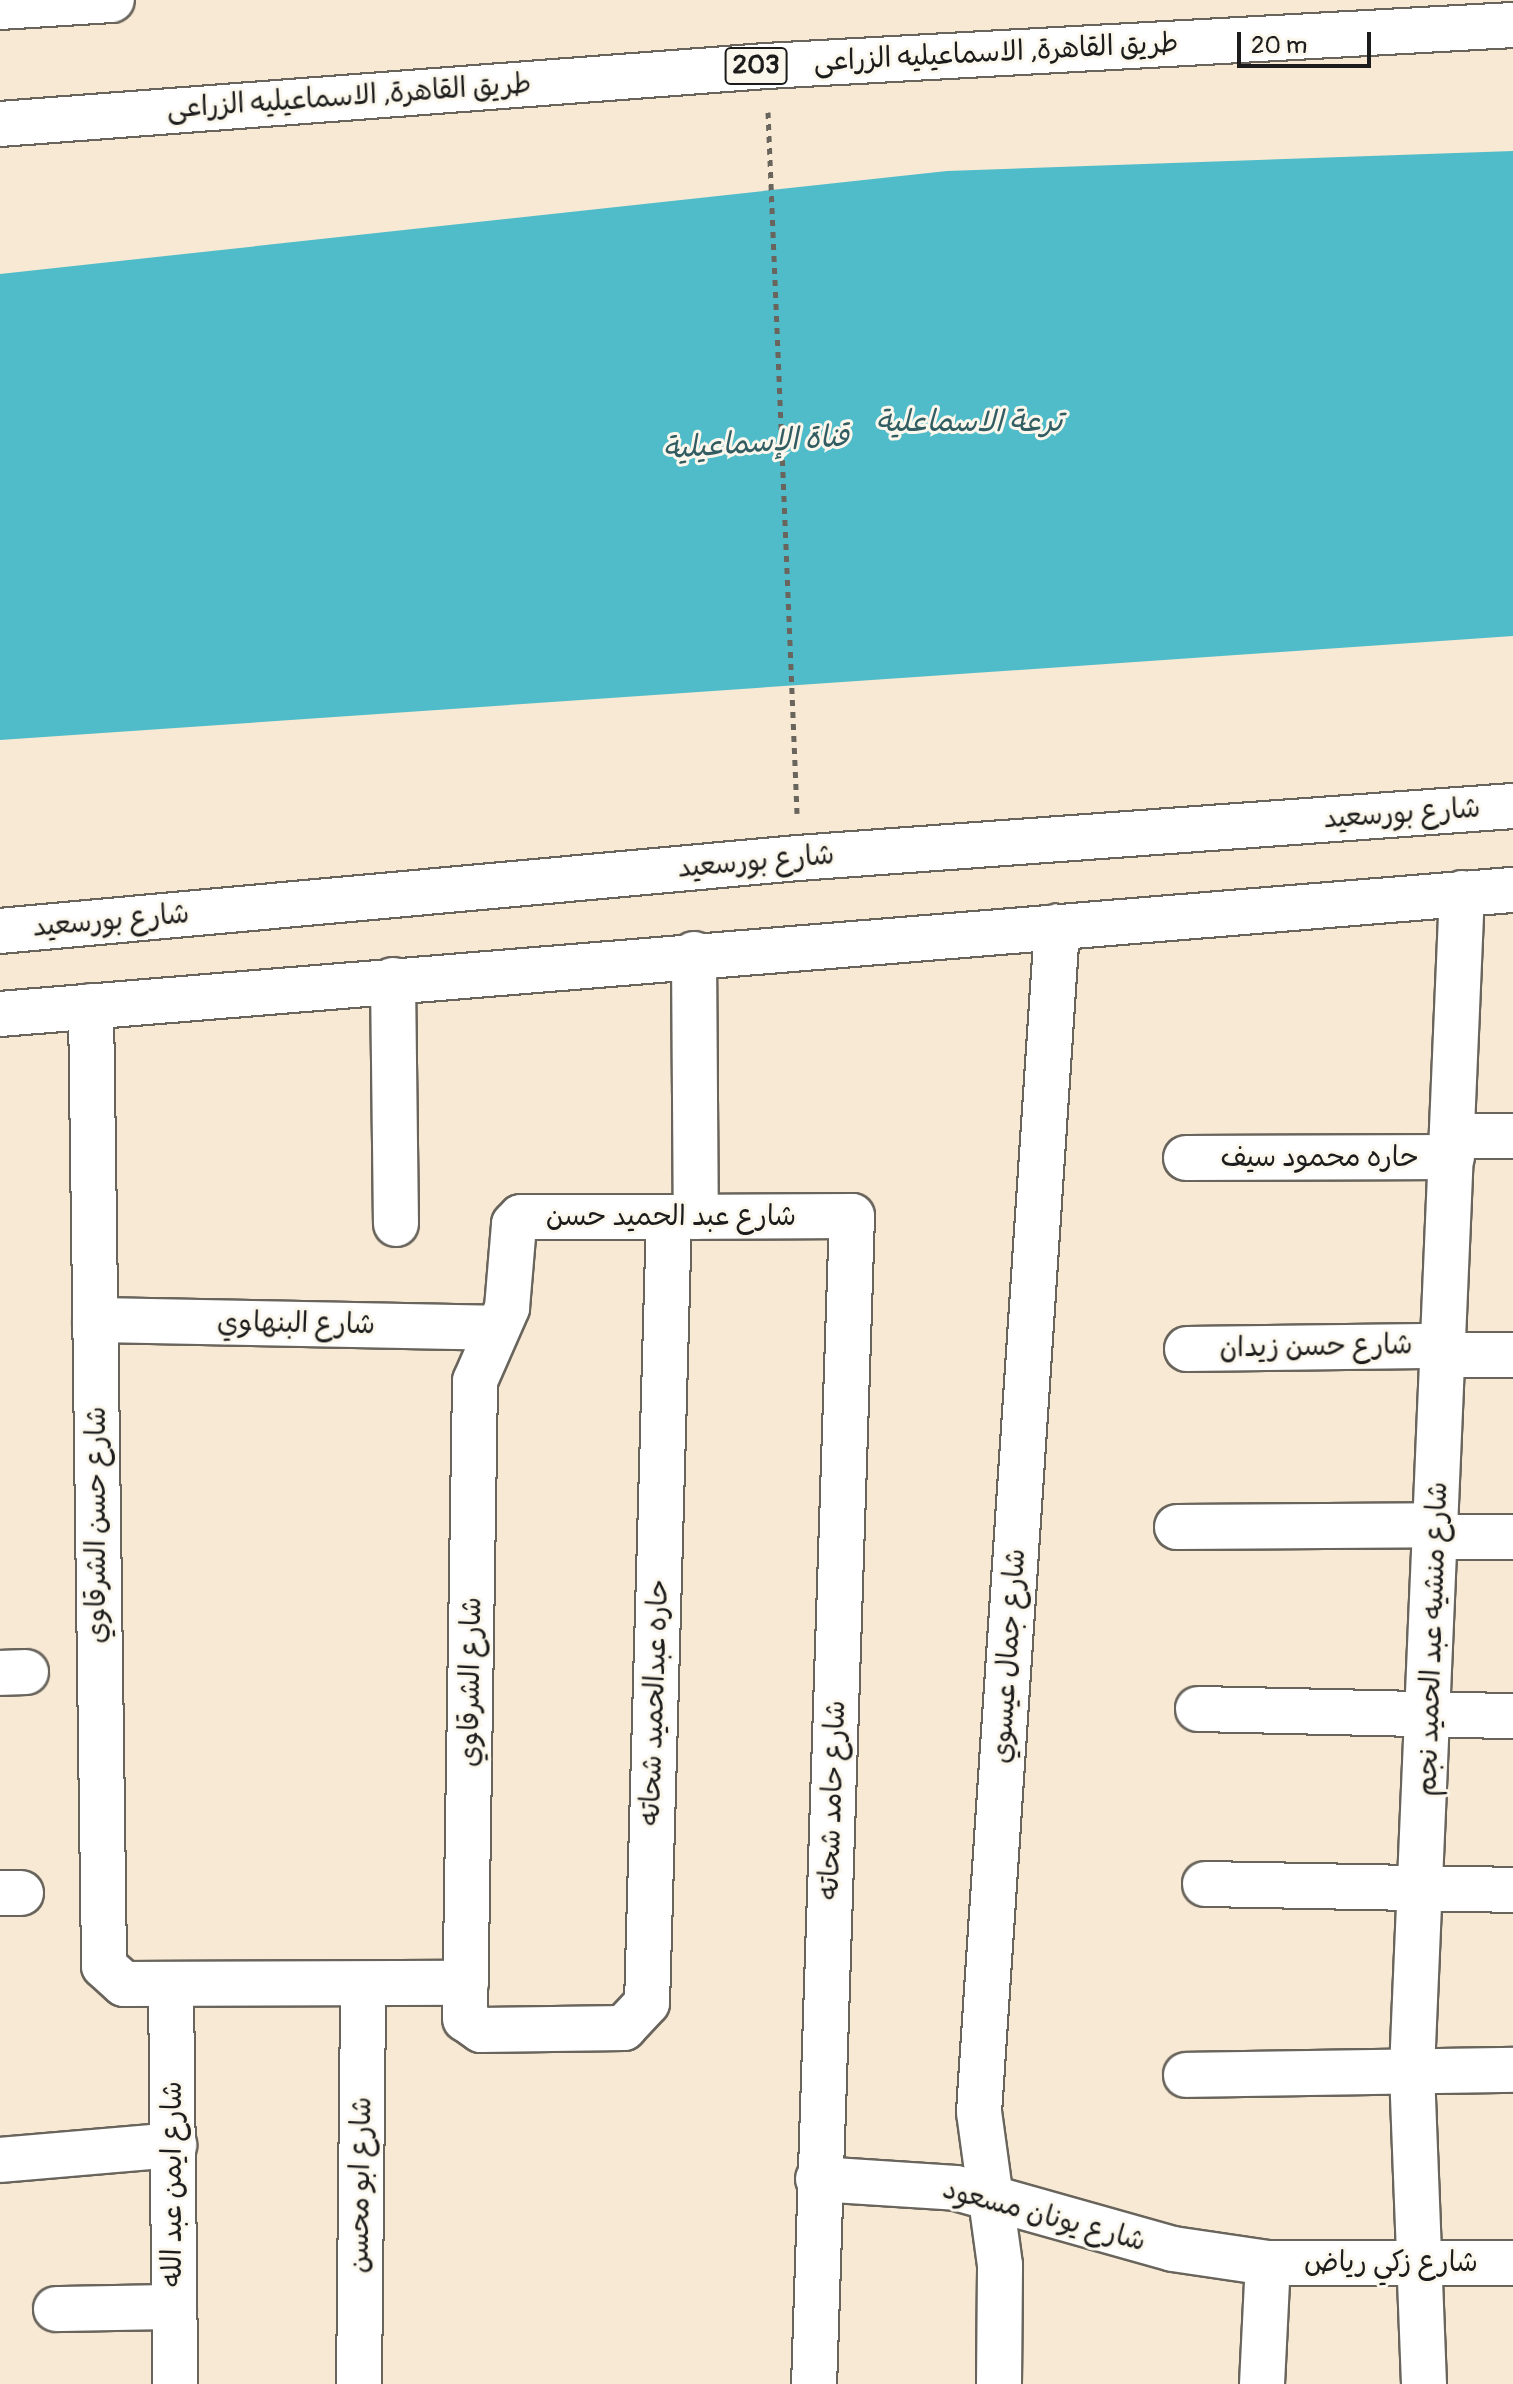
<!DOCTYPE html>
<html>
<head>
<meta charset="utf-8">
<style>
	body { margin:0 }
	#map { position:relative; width:1513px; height:2384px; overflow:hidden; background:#f7e9d3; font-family:Pangolin,"Playpen Sans Arabic",sans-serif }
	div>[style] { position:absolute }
	.water>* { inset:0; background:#50bcca }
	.path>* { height:5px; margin-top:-2.5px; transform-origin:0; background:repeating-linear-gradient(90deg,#69645c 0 6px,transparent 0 12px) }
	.roads { filter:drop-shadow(2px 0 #69645c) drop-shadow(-2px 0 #69645c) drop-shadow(0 2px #69645c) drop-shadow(0 -2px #69645c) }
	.minor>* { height:44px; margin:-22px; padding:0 22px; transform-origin:22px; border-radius:22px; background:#fff }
	.secondary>* { height:44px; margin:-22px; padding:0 22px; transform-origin:22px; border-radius:22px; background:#fff }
	.primary>* { height:44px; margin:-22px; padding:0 22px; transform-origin:22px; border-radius:22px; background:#fff }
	span { translate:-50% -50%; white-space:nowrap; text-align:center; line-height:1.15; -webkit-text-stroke:6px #fbf7ec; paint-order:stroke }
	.shield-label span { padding:2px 6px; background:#fbf7ec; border:2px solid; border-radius:6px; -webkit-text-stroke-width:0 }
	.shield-label { font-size:26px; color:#1c1c1c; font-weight:700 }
	.street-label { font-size:28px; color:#1c1c1c }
	.water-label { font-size:30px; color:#315c62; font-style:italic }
	.scale { position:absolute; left:1237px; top:32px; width:134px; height:36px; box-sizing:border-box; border:4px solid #1c1c1c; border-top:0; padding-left:10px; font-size:24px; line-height:28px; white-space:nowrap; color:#1c1c1c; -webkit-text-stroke:6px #fbf7ec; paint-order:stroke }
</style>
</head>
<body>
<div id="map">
	<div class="water">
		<i style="clip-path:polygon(1513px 151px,1513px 636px,0 740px,0 274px,947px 171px)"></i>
	</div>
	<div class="path">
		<i style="left:768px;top:112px;width:702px;rotate:87.63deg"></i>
	</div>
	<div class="roads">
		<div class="minor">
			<i style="left:694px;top:954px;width:263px;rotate:89.6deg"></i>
			<i style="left:393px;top:980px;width:244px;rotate:89.3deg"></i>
			<i style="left:91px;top:1006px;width:960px;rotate:89.22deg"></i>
			<i style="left:104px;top:1966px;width:27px;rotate:42deg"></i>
			<i style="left:124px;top:1984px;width:342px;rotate:-0.2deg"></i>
			<i style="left:1453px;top:1136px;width:60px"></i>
			<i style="left:1186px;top:1158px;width:266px;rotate:-0.2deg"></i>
			<i style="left:669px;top:1217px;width:786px;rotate:91.6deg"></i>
			<i style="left:647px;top:2003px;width:34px;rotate:133deg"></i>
			<i style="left:624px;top:2028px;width:143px;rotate:179.2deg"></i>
			<i style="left:481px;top:2030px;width:19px;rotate:-145deg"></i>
			<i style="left:465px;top:2019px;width:638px;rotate:-89.1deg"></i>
			<i style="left:475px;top:1381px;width:80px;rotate:-66.3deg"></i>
			<i style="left:507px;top:1308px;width:84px;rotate:-85.2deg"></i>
			<i style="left:514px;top:1224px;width:10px;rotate:-45deg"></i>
			<i style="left:521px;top:1217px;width:148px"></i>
			<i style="left:669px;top:1217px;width:183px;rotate:-0.3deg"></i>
			<i style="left:852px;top:1216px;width:1169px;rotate:91.86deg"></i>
			<i style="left:95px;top:1320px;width:402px;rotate:1.1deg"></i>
			<i style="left:1187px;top:1349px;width:258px;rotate:-0.7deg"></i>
			<i style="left:1444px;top:1355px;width:69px"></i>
			<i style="left:1177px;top:1527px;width:261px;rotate:-0.4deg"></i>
			<i style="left:1437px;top:1537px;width:76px"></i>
			<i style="left:0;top:1673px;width:26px;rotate:-2deg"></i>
			<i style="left:1198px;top:1709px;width:315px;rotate:1.3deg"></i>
			<i style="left:1205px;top:1884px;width:308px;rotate:1.1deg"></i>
			<i style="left:0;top:1893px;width:21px"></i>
			<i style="left:171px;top:1984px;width:400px;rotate:89.4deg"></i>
			<i style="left:1186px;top:2075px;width:327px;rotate:-0.9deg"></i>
			<i style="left:0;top:2160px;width:175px;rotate:-4.9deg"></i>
			<i style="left:818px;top:2179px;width:138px;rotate:3.7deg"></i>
			<i style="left:956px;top:2188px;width:225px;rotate:15.7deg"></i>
			<i style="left:1173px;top:2249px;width:96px;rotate:8.4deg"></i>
			<i style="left:1268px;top:2263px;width:245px"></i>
			<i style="left:56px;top:2309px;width:118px;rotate:-1deg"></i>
			<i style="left:359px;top:2384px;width:399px;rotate:-89.4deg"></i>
			<i style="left:999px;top:2384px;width:119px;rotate:-89.5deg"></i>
			<i style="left:1000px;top:2265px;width:154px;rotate:-97.8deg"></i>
			<i style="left:979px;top:2112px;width:1188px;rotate:-86.23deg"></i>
			<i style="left:1262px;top:2384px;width:121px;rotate:-87.2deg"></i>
			<i style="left:1424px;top:2384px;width:314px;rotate:-92.2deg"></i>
			<i style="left:1412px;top:2070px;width:1178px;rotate:-87.57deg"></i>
		</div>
		<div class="secondary">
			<i style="left:0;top:931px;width:801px;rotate:-5.23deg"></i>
			<i style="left:798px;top:858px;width:717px;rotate:-4.16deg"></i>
			<i style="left:0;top:1014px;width:1518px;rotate:-4.69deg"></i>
		</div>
		<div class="primary">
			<i style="left:0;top:7px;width:112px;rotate:-3.6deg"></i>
			<i style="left:0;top:124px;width:768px;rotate:-4.33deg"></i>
			<i style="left:766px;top:66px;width:748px;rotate:-3.14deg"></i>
		</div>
	</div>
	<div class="shield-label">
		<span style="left:756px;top:66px">203</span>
	</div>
	<div class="street-label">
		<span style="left:996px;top:53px;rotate:-3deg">طريق القاهرة, الاسماعيليه الزراعى</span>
		<span style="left:349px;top:97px;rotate:-4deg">طريق القاهرة, الاسماعيليه الزراعى</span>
		<span style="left:1402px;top:814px;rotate:-4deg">شارع بورسعيد</span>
		<span style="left:756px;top:862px;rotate:-5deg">شارع بورسعيد</span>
		<span style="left:111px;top:921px;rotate:-5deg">شارع بورسعيد</span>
		<span style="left:1319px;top:1158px">حاره محمود سيف</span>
		<span style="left:671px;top:1217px">شارع عبد الحميد حسن</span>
		<span style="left:296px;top:1324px;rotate:1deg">شارع البنهاوي</span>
		<span style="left:1316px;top:1347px;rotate:-1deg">شارع حسن زيدان</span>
		<span style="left:97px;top:1525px;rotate:-90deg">شارع حسن الشرقاوي</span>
		<span style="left:1433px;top:1639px;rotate:-88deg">شارع منشيه عبد الحميد نجم</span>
		<span style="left:1009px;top:1656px;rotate:-86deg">شارع جمال عيسوي</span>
		<span style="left:471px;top:1682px;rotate:-89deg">شارع الشرقاوي</span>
		<span style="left:655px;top:1703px;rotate:-88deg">حاره عبدالحميد شحاته</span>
		<span style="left:833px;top:1800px;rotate:-88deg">شارع حامد شحاته</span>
		<span style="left:173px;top:2184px;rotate:-90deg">شارع ايمن عبد الله</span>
		<span style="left:361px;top:2185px;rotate:-89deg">شارع ابو محسن</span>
		<span style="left:1044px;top:2216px;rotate:15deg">شارع يونان مسعود</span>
		<span style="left:1391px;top:2263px">شارع زكي رياض</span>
	</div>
	<div class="water-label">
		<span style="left:969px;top:422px">ترعة الاسماعلية</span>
		<span style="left:756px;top:443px;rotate:-4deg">قناة الإسماعيلية</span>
	</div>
	<div class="scale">20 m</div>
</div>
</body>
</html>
